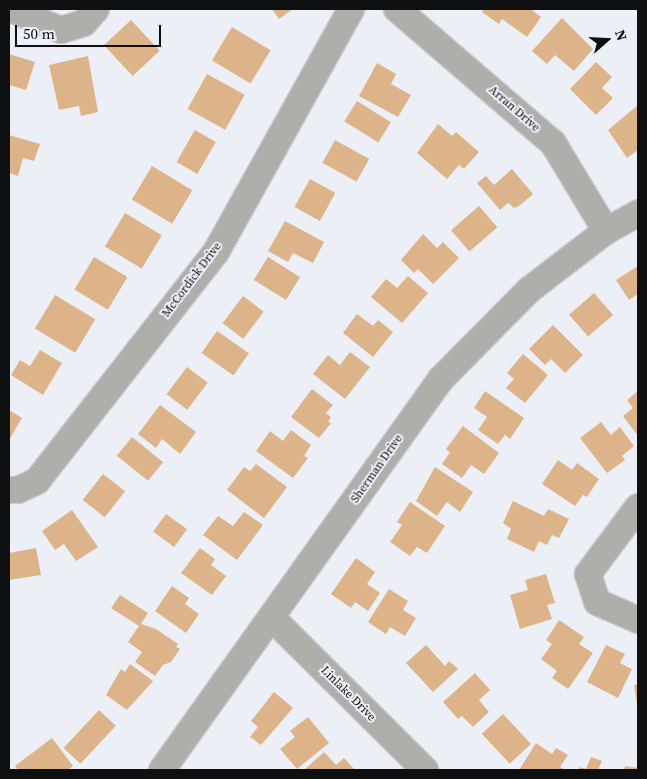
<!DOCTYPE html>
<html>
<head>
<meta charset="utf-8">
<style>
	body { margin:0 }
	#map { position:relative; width:647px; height:779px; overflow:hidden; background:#eceff6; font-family:"Source Serif 4",serif }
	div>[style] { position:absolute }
	.building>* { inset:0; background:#ddb48a; transform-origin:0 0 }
	.roads { filter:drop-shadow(1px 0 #c8cbd1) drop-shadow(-1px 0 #c8cbd1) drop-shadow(0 1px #c8cbd1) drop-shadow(0 -1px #c8cbd1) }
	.minor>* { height:26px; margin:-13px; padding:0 13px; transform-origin:13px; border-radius:13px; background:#b0aeab }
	span { translate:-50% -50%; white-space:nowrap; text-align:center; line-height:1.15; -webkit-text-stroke:4px #eceff6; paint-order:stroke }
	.street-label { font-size:12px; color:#0e0f11 }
	.frame { position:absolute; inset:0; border:10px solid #0e0f11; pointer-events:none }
	.north { position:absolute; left:582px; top:15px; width:50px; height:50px; -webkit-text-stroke:4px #eceff6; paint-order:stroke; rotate:71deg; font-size:14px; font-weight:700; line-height:20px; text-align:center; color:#0e0f11 }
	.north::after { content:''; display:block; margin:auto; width:18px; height:22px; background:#0e0f11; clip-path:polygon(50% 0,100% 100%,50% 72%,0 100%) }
	.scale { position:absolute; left:15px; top:25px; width:146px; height:22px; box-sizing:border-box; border:2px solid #0e0f11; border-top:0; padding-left:6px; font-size:15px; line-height:18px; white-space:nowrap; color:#0e0f11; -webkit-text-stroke:4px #eceff6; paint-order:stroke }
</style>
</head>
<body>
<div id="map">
	<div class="building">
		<i style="clip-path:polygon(272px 9px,293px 9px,279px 19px)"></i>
		<i style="clip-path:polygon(484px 9px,531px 9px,541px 17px,527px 37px,502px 19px,499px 24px,482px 12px)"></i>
		<i style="clip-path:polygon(562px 18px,593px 49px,574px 71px,555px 55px,547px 64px,532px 51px)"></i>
		<i style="left:131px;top:20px;width:42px;height:37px;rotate:47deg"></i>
		<i style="left:232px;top:27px;width:45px;height:39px;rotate:31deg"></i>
		<i style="clip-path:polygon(9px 54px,35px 62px,26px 90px,9px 85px)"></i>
		<i style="clip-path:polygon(88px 56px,98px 112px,81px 116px,79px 106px,59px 110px,49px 65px)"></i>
		<i style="clip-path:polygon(596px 62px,612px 77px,602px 88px,613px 98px,596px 115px,570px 89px)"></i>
		<i style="clip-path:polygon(377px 63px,396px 74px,391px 84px,411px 95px,398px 117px,359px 96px)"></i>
		<i style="left:207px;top:74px;width:43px;height:40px;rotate:29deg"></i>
		<i style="left:357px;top:101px;width:40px;height:24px;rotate:32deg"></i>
		<i style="clip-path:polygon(638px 105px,638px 150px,627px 158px,608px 130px)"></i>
		<i style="clip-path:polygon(438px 124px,452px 136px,456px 132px,479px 152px,464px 169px,459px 165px,447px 179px,417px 153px)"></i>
		<i style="left:195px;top:130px;width:24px;height:37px;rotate:30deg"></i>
		<i style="clip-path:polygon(9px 135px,40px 144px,34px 161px,23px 158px,18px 176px,9px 173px)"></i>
		<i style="left:335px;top:140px;width:39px;height:26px;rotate:29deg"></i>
		<i style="left:152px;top:166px;width:47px;height:39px;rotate:31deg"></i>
		<i style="clip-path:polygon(512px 169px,533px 194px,519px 206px,514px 208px,508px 203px,500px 210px,477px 183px,486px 176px,494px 185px)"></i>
		<i style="left:310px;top:179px;width:29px;height:32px;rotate:29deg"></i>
		<i style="left:479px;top:206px;width:28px;height:37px;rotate:49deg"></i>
		<i style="left:125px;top:213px;width:43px;height:39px;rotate:31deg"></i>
		<i style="clip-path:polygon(285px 221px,324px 242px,313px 263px,293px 253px,288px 262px,268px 251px)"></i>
		<i style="clip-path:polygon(423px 234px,437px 248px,443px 242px,459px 258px,433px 284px,418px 269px,414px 273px,401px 260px)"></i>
		<i style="left:94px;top:257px;width:39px;height:38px;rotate:31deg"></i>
		<i style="left:268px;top:257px;width:38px;height:27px;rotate:32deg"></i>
		<i style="clip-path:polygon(638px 266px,638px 294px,629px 300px,616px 280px)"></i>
		<i style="clip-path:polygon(408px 276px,428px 293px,402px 323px,371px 297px,386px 279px,397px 288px)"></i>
		<i style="left:594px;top:293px;width:29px;height:33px;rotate:49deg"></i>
		<i style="left:55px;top:295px;width:47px;height:39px;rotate:31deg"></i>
		<i style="left:243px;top:296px;width:26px;height:34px;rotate:37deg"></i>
		<i style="clip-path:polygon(357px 314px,373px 326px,378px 320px,393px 332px,373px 357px,343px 333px)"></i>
		<i style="clip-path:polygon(553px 325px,583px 355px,565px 373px,551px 359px,545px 365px,529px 349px)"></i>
		<i style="left:217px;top:331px;width:39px;height:27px;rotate:35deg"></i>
		<i style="clip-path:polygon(40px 350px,62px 363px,43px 395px,11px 375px,20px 360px,30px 366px)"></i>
		<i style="clip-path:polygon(350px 352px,370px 367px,345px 399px,313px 374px,328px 355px,340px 365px)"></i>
		<i style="clip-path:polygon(523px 354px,548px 375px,525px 403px,506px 388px,514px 379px,507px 373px)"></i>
		<i style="left:187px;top:367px;width:26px;height:34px;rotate:37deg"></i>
		<i style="clip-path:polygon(312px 389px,333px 405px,326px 413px,331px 417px,328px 422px,331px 423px,319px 438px,291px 417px)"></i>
		<i style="clip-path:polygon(485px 391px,524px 418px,510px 439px,505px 435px,498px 444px,478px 430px,487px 417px,474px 408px)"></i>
		<i style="clip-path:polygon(638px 391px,638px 436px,623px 416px,633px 408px,627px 400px)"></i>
		<i style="clip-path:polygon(160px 405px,196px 432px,180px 454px,162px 439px,156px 448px,138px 434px)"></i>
		<i style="clip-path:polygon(9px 410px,22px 418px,9px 440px)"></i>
		<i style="clip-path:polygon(601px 422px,611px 435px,620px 427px,634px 446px,622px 456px,625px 460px,607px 473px,580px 438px)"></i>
		<i style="clip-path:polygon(463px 426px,499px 453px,484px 474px,471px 465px,462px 478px,442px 464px,450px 452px,446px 449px)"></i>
		<i style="clip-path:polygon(291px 430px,311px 445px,304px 456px,308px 458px,293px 478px,256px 451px,270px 431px,283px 441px)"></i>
		<i style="left:132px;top:437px;width:40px;height:24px;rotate:39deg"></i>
		<i style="clip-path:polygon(558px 460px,572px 470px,577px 463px,599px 479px,587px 497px,583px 495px,575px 506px,542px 484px)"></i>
		<i style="clip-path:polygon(256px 464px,287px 487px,264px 518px,227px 490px,244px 467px,250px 471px)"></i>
		<i style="clip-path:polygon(435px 467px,473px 492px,460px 512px,447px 502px,437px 516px,416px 501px)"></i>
		<i style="left:103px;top:474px;width:28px;height:33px;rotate:38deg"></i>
		<i style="clip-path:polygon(513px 501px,544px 516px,548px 509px,569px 519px,559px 538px,552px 535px,547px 545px,539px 541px,534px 552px,507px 539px,511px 529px,503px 523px)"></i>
		<i style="clip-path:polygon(410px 502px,445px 526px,427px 553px,417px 547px,410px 556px,390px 542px,402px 525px,397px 522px)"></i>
		<i style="clip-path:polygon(72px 510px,98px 547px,76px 561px,64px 544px,55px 550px,42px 531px)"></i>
		<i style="clip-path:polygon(244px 512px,263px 525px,237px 560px,203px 535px,218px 516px,233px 526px)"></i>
		<i style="left:166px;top:514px;width:26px;height:22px;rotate:36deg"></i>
		<i style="clip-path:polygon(36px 548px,41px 575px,9px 580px,9px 553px)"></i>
		<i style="clip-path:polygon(200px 548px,215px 559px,211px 565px,226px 576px,212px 595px,181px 573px)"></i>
		<i style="clip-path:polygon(356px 558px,375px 572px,367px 584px,380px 593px,368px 611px,355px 602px,351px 608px,331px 594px)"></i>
		<i style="clip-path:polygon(546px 574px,555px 603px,547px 605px,552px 619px,520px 629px,510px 595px,528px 590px,525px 580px)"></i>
		<i style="clip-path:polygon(172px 586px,189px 598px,185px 604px,199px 614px,186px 633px,155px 611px)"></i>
		<i style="clip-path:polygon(389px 589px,408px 601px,403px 610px,416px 618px,405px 636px,390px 627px,386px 634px,368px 622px)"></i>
		<i style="clip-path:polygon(120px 595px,148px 613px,141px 624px,156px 629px,178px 644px,176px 647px,180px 649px,171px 662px,163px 665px,155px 676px,135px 662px,142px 652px,128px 642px,139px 626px,111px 608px)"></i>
		<i style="clip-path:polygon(559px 620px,584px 637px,579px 644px,593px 653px,568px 689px,552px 678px,557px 671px,541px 659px,552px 644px,546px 640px)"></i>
		<i style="clip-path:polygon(426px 645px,445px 666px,449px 661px,458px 669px,433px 692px,406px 663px)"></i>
		<i style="clip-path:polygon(606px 645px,625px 654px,620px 663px,632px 669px,618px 698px,587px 682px)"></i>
		<i style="clip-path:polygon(130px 664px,153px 681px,127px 710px,106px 695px,121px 669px,125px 672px)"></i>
		<i style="clip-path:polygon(475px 673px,490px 690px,479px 700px,489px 712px,473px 727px,462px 716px,458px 719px,443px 702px)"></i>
		<i style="clip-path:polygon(638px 684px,638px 704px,637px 704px,634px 685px)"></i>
		<i style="clip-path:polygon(274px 692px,293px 708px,261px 745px,250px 737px,258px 727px,251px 721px)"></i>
		<i style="left:99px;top:710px;width:23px;height:52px;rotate:43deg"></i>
		<i style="left:503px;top:714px;width:41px;height:29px;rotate:47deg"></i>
		<i style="clip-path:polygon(308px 717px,329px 743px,297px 769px,280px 749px,295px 737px,290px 731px)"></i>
		<i style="clip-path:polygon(52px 738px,73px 766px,68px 770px,18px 770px,15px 766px)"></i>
		<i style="clip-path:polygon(536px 743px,552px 754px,556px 748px,568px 755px,560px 767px,565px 770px,519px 770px)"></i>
		<i style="clip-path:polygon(324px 752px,336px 765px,344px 758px,355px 770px,304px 770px)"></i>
		<i style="clip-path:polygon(591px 757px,602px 761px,598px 770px,578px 770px,580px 767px,586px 769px)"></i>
		<i style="clip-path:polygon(625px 766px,638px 768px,638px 770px,624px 770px)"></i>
	</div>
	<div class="roads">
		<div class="minor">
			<i style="left:11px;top:9px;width:54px;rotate:22.8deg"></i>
			<i style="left:61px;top:30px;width:24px;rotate:-17deg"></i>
			<i style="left:84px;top:23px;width:18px;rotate:-49deg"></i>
			<i style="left:397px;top:9px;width:206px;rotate:40.7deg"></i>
			<i style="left:553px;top:143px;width:103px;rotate:58.9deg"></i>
			<i style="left:9px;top:490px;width:9px"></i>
			<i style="left:18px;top:490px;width:21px;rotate:-25deg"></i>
			<i style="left:37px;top:481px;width:291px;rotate:-52deg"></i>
			<i style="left:216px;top:252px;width:278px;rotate:-60.9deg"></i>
			<i style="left:638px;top:507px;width:84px;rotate:126.7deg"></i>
			<i style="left:588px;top:574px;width:29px;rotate:72deg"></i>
			<i style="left:597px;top:602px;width:45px;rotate:23.7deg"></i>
			<i style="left:272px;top:618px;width:216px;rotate:44.8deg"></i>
			<i style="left:162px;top:770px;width:480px;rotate:-54.5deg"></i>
			<i style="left:441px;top:379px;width:125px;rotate:-45.3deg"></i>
			<i style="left:529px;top:290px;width:97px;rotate:-37.5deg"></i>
			<i style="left:606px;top:231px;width:37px;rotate:-29deg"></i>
		</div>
	</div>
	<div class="street-label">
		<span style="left:514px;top:109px;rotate:41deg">Arran Drive</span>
		<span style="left:192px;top:280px;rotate:-53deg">McCordick Drive</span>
		<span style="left:377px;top:469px;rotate:-55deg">Sherman Drive</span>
		<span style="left:348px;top:694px;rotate:45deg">Linlake Drive</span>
	</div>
	<div class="frame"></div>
	<div class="north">N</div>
	<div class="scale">50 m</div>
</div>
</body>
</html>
